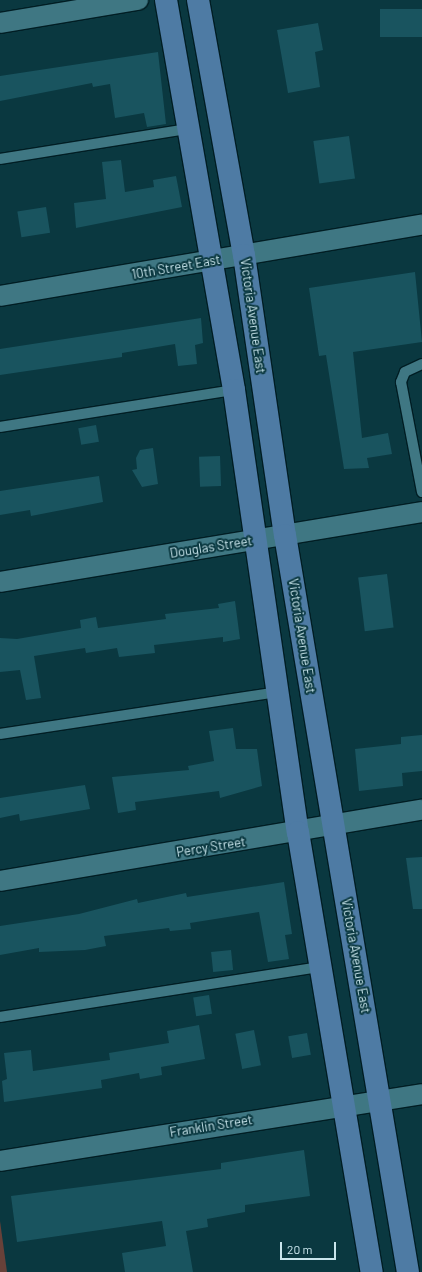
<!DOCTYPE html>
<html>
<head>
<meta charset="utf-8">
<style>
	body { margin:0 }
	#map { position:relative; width:422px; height:1272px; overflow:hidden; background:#0a3840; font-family:Barlow,sans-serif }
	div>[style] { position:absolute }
	.green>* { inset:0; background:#684139 }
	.building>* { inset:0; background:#19545f; transform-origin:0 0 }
	.roads { filter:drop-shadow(1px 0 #011e24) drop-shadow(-1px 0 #011e24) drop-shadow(0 1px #011e24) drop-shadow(0 -1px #011e24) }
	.service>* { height:10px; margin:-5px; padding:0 5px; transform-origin:5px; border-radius:5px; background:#3f7783 }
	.minor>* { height:20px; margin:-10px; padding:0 10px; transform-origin:10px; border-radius:10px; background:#3f7783 }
	.secondary>* { height:22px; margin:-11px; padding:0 11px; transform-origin:11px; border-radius:11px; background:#4e7ba4 }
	span { translate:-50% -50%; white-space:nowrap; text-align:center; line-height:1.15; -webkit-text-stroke:4px #0a3840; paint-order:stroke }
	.street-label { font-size:13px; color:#c9e5ec }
	.scale { position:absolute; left:280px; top:1242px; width:56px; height:18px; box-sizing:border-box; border:2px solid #c9e5ec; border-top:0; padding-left:5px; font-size:12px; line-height:14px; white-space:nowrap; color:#c9e5ec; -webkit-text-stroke:3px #0a3840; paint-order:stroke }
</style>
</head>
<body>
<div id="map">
	<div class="green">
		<i style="clip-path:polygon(0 1221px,7px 1272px,0 1272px)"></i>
	</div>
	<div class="building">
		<i style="left:422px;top:9px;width:28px;height:42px;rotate:90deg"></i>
		<i style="clip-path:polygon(318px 23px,323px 50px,315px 52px,320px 87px,288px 93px,277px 30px)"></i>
		<i style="clip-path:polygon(158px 52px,166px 124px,147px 127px,144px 113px,115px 118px,110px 84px,93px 87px,92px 83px,0 101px,0 76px)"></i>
		<i style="left:349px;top:136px;width:43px;height:36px;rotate:82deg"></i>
		<i style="clip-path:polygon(121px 160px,125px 192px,154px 187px,153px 180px,176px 176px,182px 207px,76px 228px,74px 203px,106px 199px,102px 162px)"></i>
		<i style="left:46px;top:207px;width:26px;height:29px;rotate:81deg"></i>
		<i style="clip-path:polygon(415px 272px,422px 342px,353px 352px,362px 438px,388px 433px,392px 454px,367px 458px,369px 468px,344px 469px,326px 355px,319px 356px,309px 288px)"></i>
		<i style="clip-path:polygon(201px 318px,203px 343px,195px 345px,197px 364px,178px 366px,175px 344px,122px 353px,122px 357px,0 375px,0 349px)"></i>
		<i style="left:96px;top:425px;width:17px;height:18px;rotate:80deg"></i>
		<i style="clip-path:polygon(153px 448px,158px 484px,142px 487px,132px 470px,137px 469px,136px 458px,140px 450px)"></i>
		<i style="left:220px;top:456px;width:30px;height:21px;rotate:88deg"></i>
		<i style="clip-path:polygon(99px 476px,103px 502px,31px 516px,30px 510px,0 515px,0 491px)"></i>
		<i style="left:387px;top:574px;width:54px;height:29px;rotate:83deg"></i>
		<i style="clip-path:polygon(235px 601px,240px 639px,223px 642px,223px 637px,154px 645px,155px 653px,119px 657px,117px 648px,86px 653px,85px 648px,34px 656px,41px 698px,26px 700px,20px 670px,0 672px,0 638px,17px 639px,81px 628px,80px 620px,96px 617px,98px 628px,166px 619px,165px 614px,219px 608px,218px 604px)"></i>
		<i style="clip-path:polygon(233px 728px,236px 749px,257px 749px,262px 786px,220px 798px,219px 791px,135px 802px,136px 810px,118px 813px,112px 777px,189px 770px,188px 766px,214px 761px,209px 731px)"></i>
		<i style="clip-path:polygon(422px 735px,422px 771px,402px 773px,403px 786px,359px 791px,355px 749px,401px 744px,401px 737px)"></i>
		<i style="clip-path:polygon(85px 785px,90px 809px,20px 821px,19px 814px,0 818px,0 798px)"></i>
		<i style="clip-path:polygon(422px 857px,422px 909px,413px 909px,406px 858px)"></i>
		<i style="clip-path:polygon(284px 882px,292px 934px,285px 935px,289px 959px,268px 962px,259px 912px,190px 923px,191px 929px,170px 931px,169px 928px,104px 936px,106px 946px,85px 950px,39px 952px,39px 948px,0 955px,0 926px,79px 914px,137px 899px,138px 903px,186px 893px,187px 897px)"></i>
		<i style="left:231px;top:950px;width:20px;height:20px;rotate:84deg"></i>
		<i style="left:209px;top:995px;width:19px;height:16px;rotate:81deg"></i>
		<i style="clip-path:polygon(199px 1025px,205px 1059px,161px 1067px,162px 1075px,140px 1079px,139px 1073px,101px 1080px,102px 1088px,4px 1102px,2px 1081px,7px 1079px,4px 1053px,31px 1050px,33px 1071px,110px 1060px,109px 1053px,169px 1043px,167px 1031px)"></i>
		<i style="left:254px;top:1030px;width:36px;height:19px;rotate:79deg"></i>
		<i style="left:307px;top:1033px;width:22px;height:19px;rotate:80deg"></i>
		<i style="clip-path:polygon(304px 1150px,310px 1196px,245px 1205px,245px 1212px,207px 1219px,208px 1227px,186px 1231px,193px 1272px,125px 1272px,122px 1253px,166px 1246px,162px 1221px,17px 1242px,11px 1196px,221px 1169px,221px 1163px)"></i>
	</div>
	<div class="roads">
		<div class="service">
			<i style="left:0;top:159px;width:190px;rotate:-9.1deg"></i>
			<i style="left:422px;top:364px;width:19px;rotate:155deg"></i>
			<i style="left:405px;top:372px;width:11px;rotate:112deg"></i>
			<i style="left:401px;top:382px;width:112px;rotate:79.2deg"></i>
			<i style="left:0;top:427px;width:237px;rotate:-9deg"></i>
			<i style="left:0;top:734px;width:282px;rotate:-8.6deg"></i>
			<i style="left:0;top:1017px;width:324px;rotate:-8.9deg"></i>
		</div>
		<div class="minor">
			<i style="left:0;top:23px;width:140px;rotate:-9.5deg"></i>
			<i style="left:0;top:296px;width:428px;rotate:-9.6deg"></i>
			<i style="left:0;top:582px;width:428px;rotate:-9.4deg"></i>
			<i style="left:0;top:881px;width:428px;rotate:-9.6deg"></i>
			<i style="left:0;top:1161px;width:427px;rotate:-9deg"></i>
		</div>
		<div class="secondary">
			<i style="left:166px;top:0;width:396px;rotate:80.1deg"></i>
			<i style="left:234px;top:390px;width:447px;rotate:81.8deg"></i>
			<i style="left:298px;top:832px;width:446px;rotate:80.5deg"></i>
			<i style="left:198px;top:0;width:259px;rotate:79.8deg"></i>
			<i style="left:244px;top:255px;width:283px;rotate:81.7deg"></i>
			<i style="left:285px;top:535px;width:747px;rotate:80.53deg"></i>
		</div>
	</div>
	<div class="street-label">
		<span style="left:176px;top:267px;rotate:-10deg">10th Street East</span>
		<span style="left:253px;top:316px;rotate:82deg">Victoria Avenue East</span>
		<span style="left:211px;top:547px;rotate:-9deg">Douglas Street</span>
		<span style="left:302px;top:636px;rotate:81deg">Victoria Avenue East</span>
		<span style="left:211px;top:847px;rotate:-9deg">Percy Street</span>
		<span style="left:356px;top:956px;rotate:80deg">Victoria Avenue East</span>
		<span style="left:211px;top:1126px;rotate:-9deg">Franklin Street</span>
	</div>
	<div class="scale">20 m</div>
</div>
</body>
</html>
